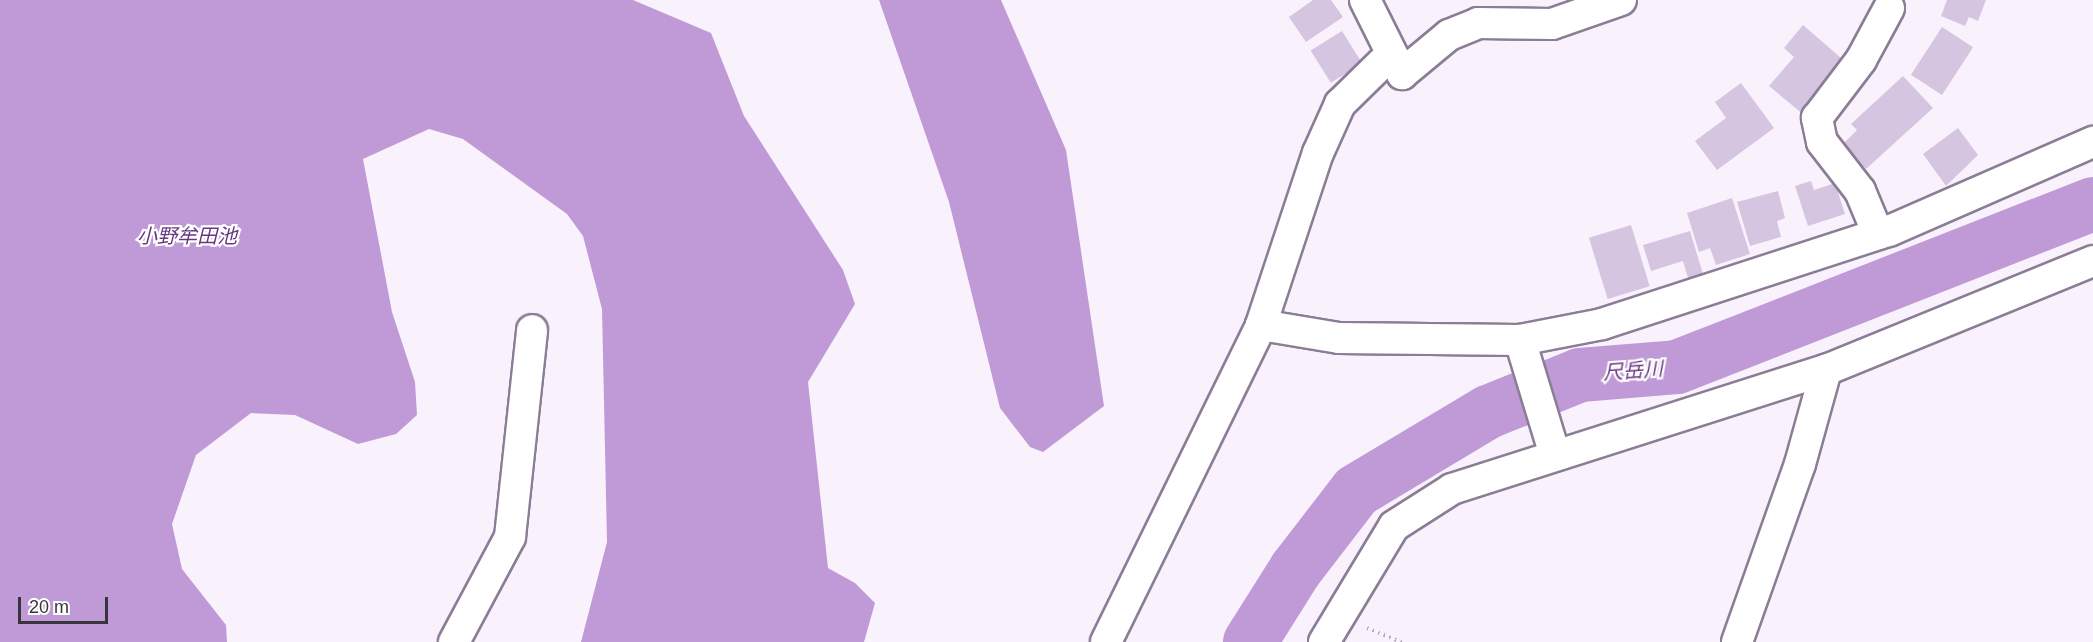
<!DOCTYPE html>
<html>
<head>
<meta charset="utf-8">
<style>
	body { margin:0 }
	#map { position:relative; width:2093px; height:642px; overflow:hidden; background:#f9f2fd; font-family:Arial,"Noto Sans JP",sans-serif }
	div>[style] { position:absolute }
	.water>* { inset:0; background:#bf9ad7 }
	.river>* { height:54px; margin:-27px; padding:0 27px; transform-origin:27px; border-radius:27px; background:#bf9ad7 }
	.building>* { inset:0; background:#d5c5e0; transform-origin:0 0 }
	.path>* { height:4px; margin-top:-2px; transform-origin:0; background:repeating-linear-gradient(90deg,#b3adb8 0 1.5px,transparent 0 6px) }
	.roads { filter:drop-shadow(2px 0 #8c7d96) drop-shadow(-2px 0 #8c7d96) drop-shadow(0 2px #8c7d96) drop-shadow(0 -2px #8c7d96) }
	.street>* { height:30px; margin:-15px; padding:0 15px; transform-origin:15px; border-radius:15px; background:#fff }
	span { translate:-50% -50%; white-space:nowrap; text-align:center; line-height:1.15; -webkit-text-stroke:4.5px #fff; paint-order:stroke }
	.water-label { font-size:20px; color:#673882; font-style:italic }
	.scale { position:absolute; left:18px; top:597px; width:90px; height:27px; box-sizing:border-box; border:3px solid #39333e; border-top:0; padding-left:8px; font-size:18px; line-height:21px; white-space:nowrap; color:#39333e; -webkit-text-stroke:4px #fff; paint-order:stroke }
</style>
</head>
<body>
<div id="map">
	<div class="water">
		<i style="clip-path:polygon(0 0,633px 0,711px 33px,744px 116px,843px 270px,855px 304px,808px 382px,828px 568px,855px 583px,875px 603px,864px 642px,581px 642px,607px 542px,602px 309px,583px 236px,567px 214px,463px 139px,429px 129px,363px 159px,392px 312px,415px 382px,417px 415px,396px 434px,358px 444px,295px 415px,251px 413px,196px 455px,172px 524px,182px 569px,226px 625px,227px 642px,0 642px)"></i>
		<i style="clip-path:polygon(879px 0,1001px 0,1066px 150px,1104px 406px,1043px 452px,1030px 447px,1000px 408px,949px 202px)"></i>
	</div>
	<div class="river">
		<i style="left:1250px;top:642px;width:86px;rotate:-57.8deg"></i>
		<i style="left:1296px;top:569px;width:98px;rotate:-52.4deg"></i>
		<i style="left:1356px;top:491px;width:154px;rotate:-30.9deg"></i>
		<i style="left:1488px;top:412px;width:99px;rotate:-21.9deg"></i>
		<i style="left:1580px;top:375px;width:97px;rotate:-4.7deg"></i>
		<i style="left:1677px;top:367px;width:447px;rotate:-21.4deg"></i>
	</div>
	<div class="building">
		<i style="clip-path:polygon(1313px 0,1331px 0,1343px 17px,1306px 42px,1289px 17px)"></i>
		<i style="clip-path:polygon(1947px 0,1986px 0,1978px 21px,1969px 17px,1965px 26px,1941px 16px)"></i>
		<i style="clip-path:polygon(1803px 25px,1848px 64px,1804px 115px,1769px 86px,1794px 57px,1784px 48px)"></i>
		<i style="left:1942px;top:27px;width:37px;height:57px;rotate:33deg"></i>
		<i style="left:1342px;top:31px;width:38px;height:37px;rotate:58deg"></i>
		<i style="clip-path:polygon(1903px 76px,1933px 108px,1866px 169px,1843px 144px,1857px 130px,1851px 124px)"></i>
		<i style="clip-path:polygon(1741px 83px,1774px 128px,1717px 170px,1695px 141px,1726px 118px,1715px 102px)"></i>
		<i style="clip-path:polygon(1958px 128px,1978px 155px,1946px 186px,1923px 154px)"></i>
		<i style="clip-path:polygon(1811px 181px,1814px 190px,1835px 183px,1845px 214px,1808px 226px,1795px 186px)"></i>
		<i style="clip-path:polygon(1778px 191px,1785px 218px,1777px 221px,1781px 237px,1750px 246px,1737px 202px)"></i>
		<i style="clip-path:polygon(1732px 198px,1750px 254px,1716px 265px,1710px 248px,1699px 252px,1687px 213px)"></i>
		<i style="left:1631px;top:225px;width:64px;height:44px;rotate:73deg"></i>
		<i style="clip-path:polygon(1690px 231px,1703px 274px,1688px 278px,1683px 261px,1651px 271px,1643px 245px)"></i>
	</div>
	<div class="path">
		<i style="left:1367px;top:628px;width:38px;rotate:22deg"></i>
	</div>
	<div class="roads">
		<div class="street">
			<i style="left:1365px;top:0;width:83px;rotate:63.4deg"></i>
			<i style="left:1402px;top:74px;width:61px;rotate:-39.7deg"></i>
			<i style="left:1449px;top:35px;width:31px;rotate:-22deg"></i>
			<i style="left:1478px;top:23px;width:74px;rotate:0.8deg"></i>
			<i style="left:1552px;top:24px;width:73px;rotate:-19.2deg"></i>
			<i style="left:1878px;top:234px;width:47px;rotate:-112.7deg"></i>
			<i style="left:1860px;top:191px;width:62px;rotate:-127.8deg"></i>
			<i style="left:1822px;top:142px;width:25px;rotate:-102deg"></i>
			<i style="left:1817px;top:118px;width:73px;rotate:-52.8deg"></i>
			<i style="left:1861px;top:60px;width:59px;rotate:-61.7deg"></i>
			<i style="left:1261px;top:325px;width:79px;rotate:9.5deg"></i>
			<i style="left:1339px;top:338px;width:181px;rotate:0.6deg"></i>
			<i style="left:1520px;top:340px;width:84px;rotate:-11deg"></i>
			<i style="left:1602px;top:324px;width:302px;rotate:-18deg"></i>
			<i style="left:1889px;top:231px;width:223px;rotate:-23.6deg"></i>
			<i style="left:1520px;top:340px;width:117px;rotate:73.1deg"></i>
			<i style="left:454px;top:642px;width:119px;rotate:-61.9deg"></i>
			<i style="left:510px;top:537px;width:208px;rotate:-83.9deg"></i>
			<i style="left:1106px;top:642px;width:353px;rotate:-63.9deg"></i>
			<i style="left:1261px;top:325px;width:181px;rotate:-71.7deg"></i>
			<i style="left:1318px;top:153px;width:54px;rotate:-65.8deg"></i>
			<i style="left:1340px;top:104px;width:69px;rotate:-44.4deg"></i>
			<i style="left:1324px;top:642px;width:135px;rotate:-58.9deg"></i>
			<i style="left:1394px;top:526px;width:69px;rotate:-32.5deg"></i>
			<i style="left:1452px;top:489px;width:392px;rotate:-17.7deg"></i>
			<i style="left:1826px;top:370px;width:288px;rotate:-22.2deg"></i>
			<i style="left:1737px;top:642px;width:189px;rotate:-70.5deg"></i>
			<i style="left:1800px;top:464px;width:98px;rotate:-74.5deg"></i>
		</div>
	</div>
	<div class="water-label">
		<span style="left:187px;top:236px">小野牟田池</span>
		<span style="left:1633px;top:371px;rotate:-4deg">尺岳川</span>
	</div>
	<div class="scale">20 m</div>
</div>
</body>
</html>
